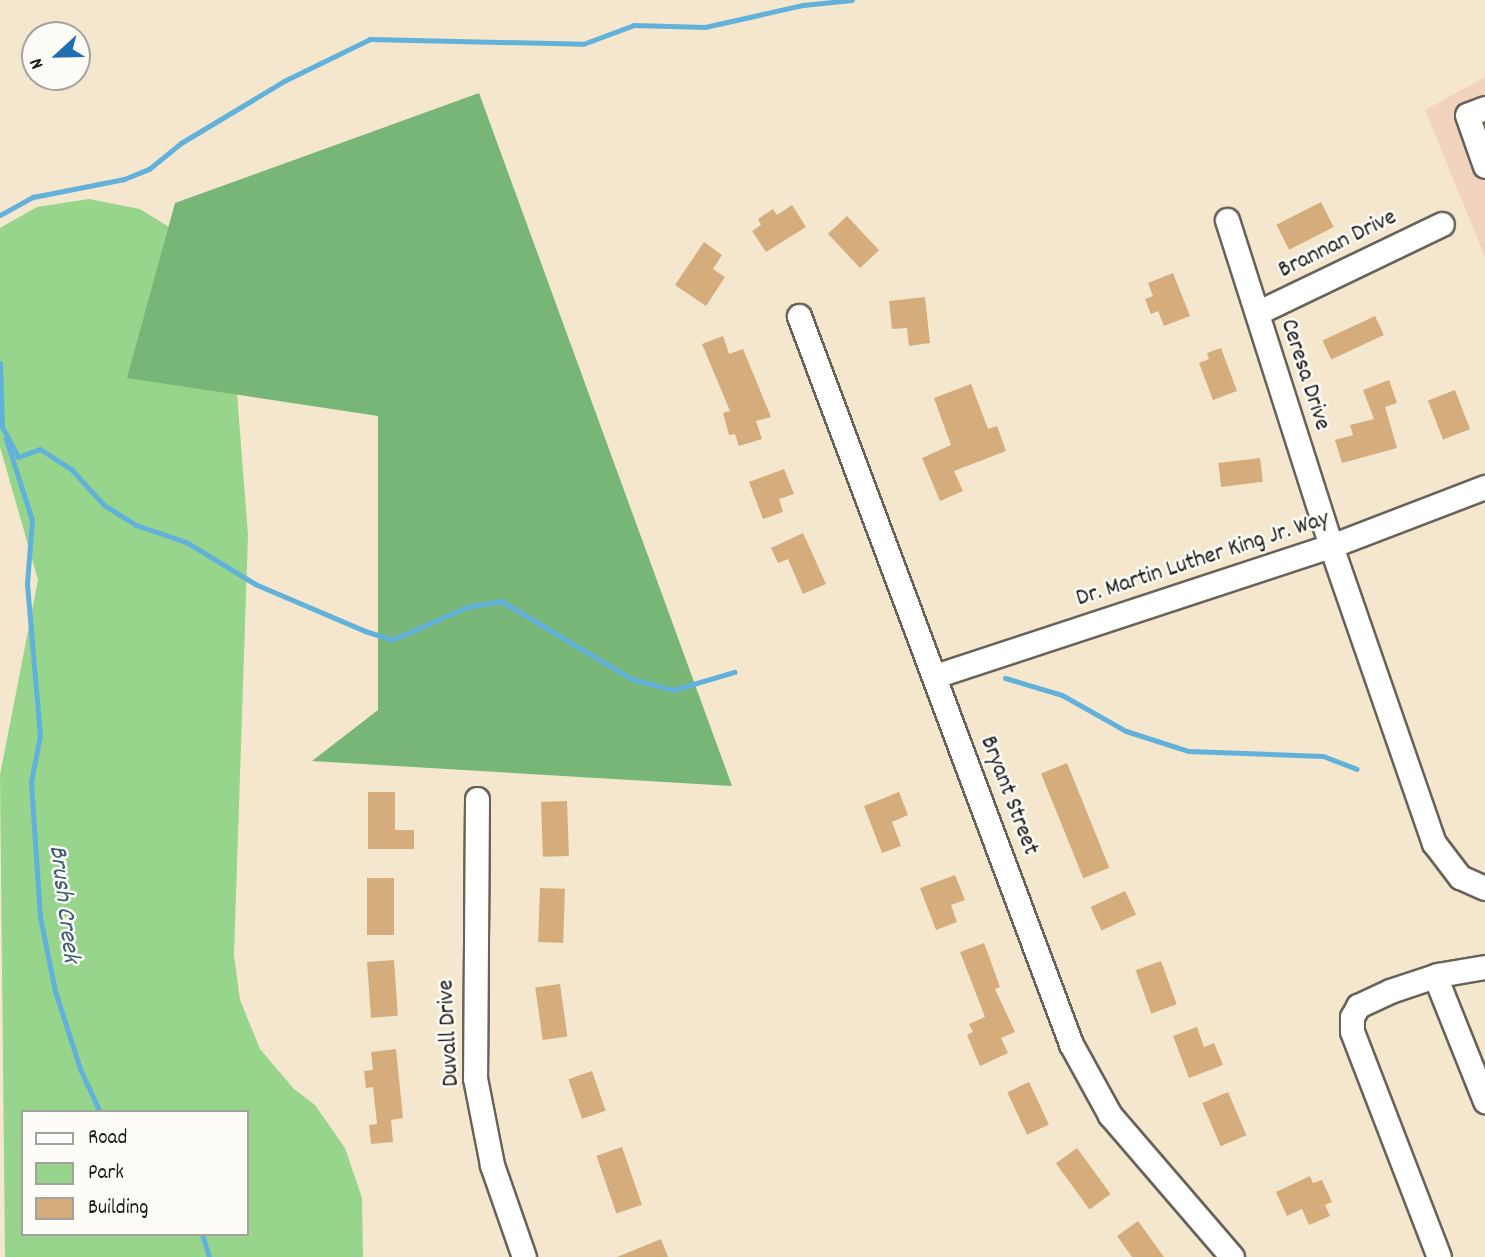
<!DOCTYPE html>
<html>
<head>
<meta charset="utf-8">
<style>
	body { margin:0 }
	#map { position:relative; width:1485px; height:1257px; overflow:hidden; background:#f4e7ce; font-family:Dekko,sans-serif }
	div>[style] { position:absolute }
	.built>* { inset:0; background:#f2d4be }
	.green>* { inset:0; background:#96d58b }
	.forest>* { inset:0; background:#78b677 }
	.stream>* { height:5px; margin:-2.5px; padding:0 2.5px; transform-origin:2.5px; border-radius:2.5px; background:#61b1db }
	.building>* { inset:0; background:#d5ad7d; transform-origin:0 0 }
	.roads { filter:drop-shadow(2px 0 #68635a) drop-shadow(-2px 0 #68635a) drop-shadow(0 2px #68635a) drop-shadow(0 -2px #68635a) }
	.minor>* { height:23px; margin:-11.5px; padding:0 11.5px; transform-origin:11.5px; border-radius:11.5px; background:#fff }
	span { translate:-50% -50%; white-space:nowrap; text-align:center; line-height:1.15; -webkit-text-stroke:5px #fdfcf7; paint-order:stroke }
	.street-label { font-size:24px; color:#1c1c1c }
	.water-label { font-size:26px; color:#3b5f72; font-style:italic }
	.legend { position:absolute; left:21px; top:1110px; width:228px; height:126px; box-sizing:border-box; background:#fdfcf7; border:2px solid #a3a29f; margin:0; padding:9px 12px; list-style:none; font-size:21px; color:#1c1c1c }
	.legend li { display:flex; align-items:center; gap:14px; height:35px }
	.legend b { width:35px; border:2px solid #a3a29f }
	.north { position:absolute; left:21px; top:21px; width:70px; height:70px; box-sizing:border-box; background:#fdfcf7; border:2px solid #a3a29f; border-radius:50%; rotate:248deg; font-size:19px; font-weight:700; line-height:28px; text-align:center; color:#1c1c1c }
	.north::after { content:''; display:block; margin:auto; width:24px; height:32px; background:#1f6fb2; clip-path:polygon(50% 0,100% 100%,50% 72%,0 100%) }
</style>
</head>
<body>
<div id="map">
	<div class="built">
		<i style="clip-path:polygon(1485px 77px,1485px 257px,1425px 110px)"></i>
	</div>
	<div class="green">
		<i style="clip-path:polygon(evenodd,89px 199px,140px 209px,185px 237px,234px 355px,248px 535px,234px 955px,240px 1000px,260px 1049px,294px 1089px,315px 1105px,345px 1148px,362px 1198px,363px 1257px,5px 1257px,0 775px,38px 580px,0 447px,0 228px,37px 207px,89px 199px,23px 1112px,247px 1112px,247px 1234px,23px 1234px,23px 1112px)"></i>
	</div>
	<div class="forest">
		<i style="clip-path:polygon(479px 93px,732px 786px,312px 761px,378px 710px,378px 416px,127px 378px,175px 203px)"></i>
	</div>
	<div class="stream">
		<i style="left:0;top:215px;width:38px;rotate:-29deg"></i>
		<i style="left:33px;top:197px;width:93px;rotate:-11.2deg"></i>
		<i style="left:124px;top:179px;width:27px;rotate:-22deg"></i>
		<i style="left:149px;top:169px;width:41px;rotate:-39.1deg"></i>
		<i style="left:181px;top:143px;width:122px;rotate:-31deg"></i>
		<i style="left:286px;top:80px;width:93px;rotate:-26deg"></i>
		<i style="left:370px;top:39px;width:213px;rotate:1.3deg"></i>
		<i style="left:583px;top:44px;width:54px;rotate:-20.4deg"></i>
		<i style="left:634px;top:25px;width:71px;rotate:1.6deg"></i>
		<i style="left:705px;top:27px;width:100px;rotate:-12.7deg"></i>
		<i style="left:803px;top:5px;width:49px;rotate:-5.8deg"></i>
		<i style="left:0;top:363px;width:63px;rotate:88.2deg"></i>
		<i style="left:1px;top:425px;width:36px;rotate:62deg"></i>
		<i style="left:18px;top:457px;width:23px;rotate:-20deg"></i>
		<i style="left:40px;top:449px;width:37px;rotate:33deg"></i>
		<i style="left:71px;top:469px;width:49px;rotate:47.5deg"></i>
		<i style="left:104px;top:505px;width:38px;rotate:32deg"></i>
		<i style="left:136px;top:525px;width:53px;rotate:18.8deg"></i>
		<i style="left:186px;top:542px;width:81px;rotate:31.3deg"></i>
		<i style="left:255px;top:584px;width:120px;rotate:23.1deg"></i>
		<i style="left:365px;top:631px;width:28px;rotate:18deg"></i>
		<i style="left:392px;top:640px;width:82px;rotate:-23.7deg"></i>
		<i style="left:467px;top:607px;width:35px;rotate:-10deg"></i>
		<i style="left:501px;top:601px;width:152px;rotate:30.8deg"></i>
		<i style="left:632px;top:679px;width:42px;rotate:15deg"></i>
		<i style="left:673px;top:690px;width:64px;rotate:-16.4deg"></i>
		<i style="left:6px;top:439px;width:85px;rotate:72.2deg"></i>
		<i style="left:32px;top:520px;width:64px;rotate:94.5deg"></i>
		<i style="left:27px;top:584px;width:152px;rotate:85.1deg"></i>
		<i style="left:40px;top:735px;width:48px;rotate:100.8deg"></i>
		<i style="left:31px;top:782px;width:135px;rotate:86.2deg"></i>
		<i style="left:40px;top:917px;width:76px;rotate:78.5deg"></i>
		<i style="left:55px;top:991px;width:82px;rotate:72.2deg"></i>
		<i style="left:80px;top:1069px;width:47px;rotate:65.1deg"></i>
		<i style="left:1005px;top:678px;width:59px;rotate:16.6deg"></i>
		<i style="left:1062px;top:695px;width:73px;rotate:29.4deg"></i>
		<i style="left:1126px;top:731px;width:65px;rotate:17.9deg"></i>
		<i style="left:1188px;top:751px;width:135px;rotate:2.1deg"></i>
		<i style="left:1323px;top:756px;width:36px;rotate:21deg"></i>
		<i style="left:202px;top:1234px;width:24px;rotate:73deg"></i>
	</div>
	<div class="building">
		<i style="left:1321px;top:202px;width:28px;height:50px;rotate:63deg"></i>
		<i style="clip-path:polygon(792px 205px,806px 227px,766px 252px,752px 231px,761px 225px,758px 219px,773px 209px,777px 215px)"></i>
		<i style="left:847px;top:216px;width:47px;height:26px;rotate:47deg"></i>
		<i style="clip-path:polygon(704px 242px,722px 255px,713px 269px,725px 277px,706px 306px,675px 285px)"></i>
		<i style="clip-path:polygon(1173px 273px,1190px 316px,1164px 326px,1158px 311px,1151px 314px,1145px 299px,1153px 296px,1148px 283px)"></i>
		<i style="clip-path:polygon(925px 297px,930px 343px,909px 346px,907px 328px,892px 329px,889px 301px)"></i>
		<i style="left:1375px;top:316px;width:21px;height:58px;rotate:65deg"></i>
		<i style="clip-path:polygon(723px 336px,729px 354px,743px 349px,771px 417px,756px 421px,762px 439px,739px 446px,735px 434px,729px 435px,723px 413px,730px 411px,702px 344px)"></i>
		<i style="clip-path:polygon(1221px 348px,1237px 391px,1213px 400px,1199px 363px,1209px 359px,1207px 353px)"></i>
		<i style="clip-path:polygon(1389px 380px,1397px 403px,1385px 407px,1397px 448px,1342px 463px,1335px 440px,1353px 435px,1350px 425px,1374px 419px,1363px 390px)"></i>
		<i style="clip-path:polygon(971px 384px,988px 429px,997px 426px,1006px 451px,954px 471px,963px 491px,940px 501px,922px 458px,951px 445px,934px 398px)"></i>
		<i style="left:1455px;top:390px;width:42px;height:29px;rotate:69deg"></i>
		<i style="left:1260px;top:458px;width:24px;height:42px;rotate:83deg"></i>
		<i style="clip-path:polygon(784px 469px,794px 494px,779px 499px,783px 512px,763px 519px,749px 482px)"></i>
		<i style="clip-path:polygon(803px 533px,826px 584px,803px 594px,788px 559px,778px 563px,771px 548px)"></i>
		<i style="left:1067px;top:763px;width:113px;height:28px;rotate:68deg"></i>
		<i style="clip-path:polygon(368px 792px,395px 792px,395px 830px,414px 830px,414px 849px,368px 849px)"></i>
		<i style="clip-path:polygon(899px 792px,908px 815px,892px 822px,901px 846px,882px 853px,864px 806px)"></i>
		<i style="left:567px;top:801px;width:55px;height:26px;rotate:88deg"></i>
		<i style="clip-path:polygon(955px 875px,965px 900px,951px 905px,957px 922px,936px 930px,920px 888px)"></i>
		<i style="left:367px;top:878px;width:27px;height:57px"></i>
		<i style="left:540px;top:888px;width:25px;height:54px;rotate:2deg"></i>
		<i style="left:1125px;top:891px;width:26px;height:38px;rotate:65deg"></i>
		<i style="clip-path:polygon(984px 943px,1000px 987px,995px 989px,1015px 1032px,1001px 1038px,1008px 1053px,980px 1066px,967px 1035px,973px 1032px,969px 1024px,985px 1017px,960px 952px)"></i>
		<i style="left:394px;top:960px;width:56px;height:27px;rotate:86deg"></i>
		<i style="left:1161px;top:961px;width:46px;height:27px;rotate:70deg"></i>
		<i style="left:560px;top:984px;width:53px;height:25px;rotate:82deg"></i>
		<i style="clip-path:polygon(1197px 1027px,1204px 1047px,1214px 1043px,1223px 1065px,1189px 1078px,1173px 1036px)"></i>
		<i style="clip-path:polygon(396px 1049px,403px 1118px,391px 1120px,393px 1142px,371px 1144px,369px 1125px,377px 1124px,373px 1087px,366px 1088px,364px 1071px,373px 1070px,371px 1052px)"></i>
		<i style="left:592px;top:1071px;width:42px;height:25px;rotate:71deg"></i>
		<i style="left:1029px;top:1082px;width:47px;height:24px;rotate:65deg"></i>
		<i style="left:1228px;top:1092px;width:47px;height:28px;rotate:67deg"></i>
		<i style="left:622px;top:1147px;width:61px;height:27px;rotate:71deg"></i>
		<i style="left:1077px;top:1148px;width:57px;height:26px;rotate:54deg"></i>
		<i style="clip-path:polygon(1310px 1176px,1313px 1183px,1322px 1180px,1332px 1202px,1325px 1205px,1330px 1216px,1309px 1225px,1302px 1209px,1287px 1216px,1276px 1192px)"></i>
		<i style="clip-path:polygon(1138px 1221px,1164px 1257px,1132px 1257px,1117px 1236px)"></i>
		<i style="clip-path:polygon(661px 1239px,668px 1257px,617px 1257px)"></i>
	</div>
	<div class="roads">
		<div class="minor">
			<i style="left:1485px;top:108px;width:19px;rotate:159deg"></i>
			<i style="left:1467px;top:115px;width:54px;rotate:70.6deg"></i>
			<i style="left:1227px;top:220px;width:342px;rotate:72.3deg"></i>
			<i style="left:1331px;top:546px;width:314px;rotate:70.9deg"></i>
			<i style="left:1434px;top:843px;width:43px;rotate:52.6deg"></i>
			<i style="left:1460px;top:877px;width:27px;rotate:24deg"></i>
			<i style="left:1257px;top:313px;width:205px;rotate:-25.7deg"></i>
			<i style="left:799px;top:316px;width:777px;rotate:69.51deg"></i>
			<i style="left:1071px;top:1044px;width:81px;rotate:61.2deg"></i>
			<i style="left:1110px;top:1115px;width:187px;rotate:49.3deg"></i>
			<i style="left:935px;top:676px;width:417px;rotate:-18.2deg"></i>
			<i style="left:1331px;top:546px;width:165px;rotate:-21deg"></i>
			<i style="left:477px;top:799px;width:279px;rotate:90.4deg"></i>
			<i style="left:475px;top:1078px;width:89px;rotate:78.9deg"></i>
			<i style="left:492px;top:1165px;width:97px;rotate:70.8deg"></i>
			<i style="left:1435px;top:976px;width:135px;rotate:68.2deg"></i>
			<i style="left:1439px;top:1257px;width:242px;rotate:-111.1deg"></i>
			<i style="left:1352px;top:1031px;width:14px;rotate:-90deg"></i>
			<i style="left:1352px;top:1017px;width:13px;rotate:-61deg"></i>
			<i style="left:1358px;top:1006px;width:35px;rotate:-25deg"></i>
			<i style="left:1390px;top:991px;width:51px;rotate:-18.4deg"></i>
			<i style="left:1438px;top:975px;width:48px;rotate:-9.7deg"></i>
		</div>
	</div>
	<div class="street-label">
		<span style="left:1338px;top:245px;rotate:-26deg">Brannan Drive</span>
		<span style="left:1304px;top:375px;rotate:72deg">Ceresa Drive</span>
		<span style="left:1203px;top:560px;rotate:-18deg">Dr. Martin Luther King Jr. Way</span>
		<span style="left:1008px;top:796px;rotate:69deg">Bryant Street</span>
		<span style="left:450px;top:1033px;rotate:-93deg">Duvall Drive</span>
	</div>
	<div class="water-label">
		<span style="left:63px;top:904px;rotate:83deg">Brush Creek</span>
	</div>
	<ul class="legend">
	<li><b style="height:9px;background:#fff"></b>Road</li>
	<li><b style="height:19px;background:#96d58b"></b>Park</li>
	<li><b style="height:19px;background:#d5ad7d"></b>Building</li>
	</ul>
	<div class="north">N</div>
</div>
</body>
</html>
